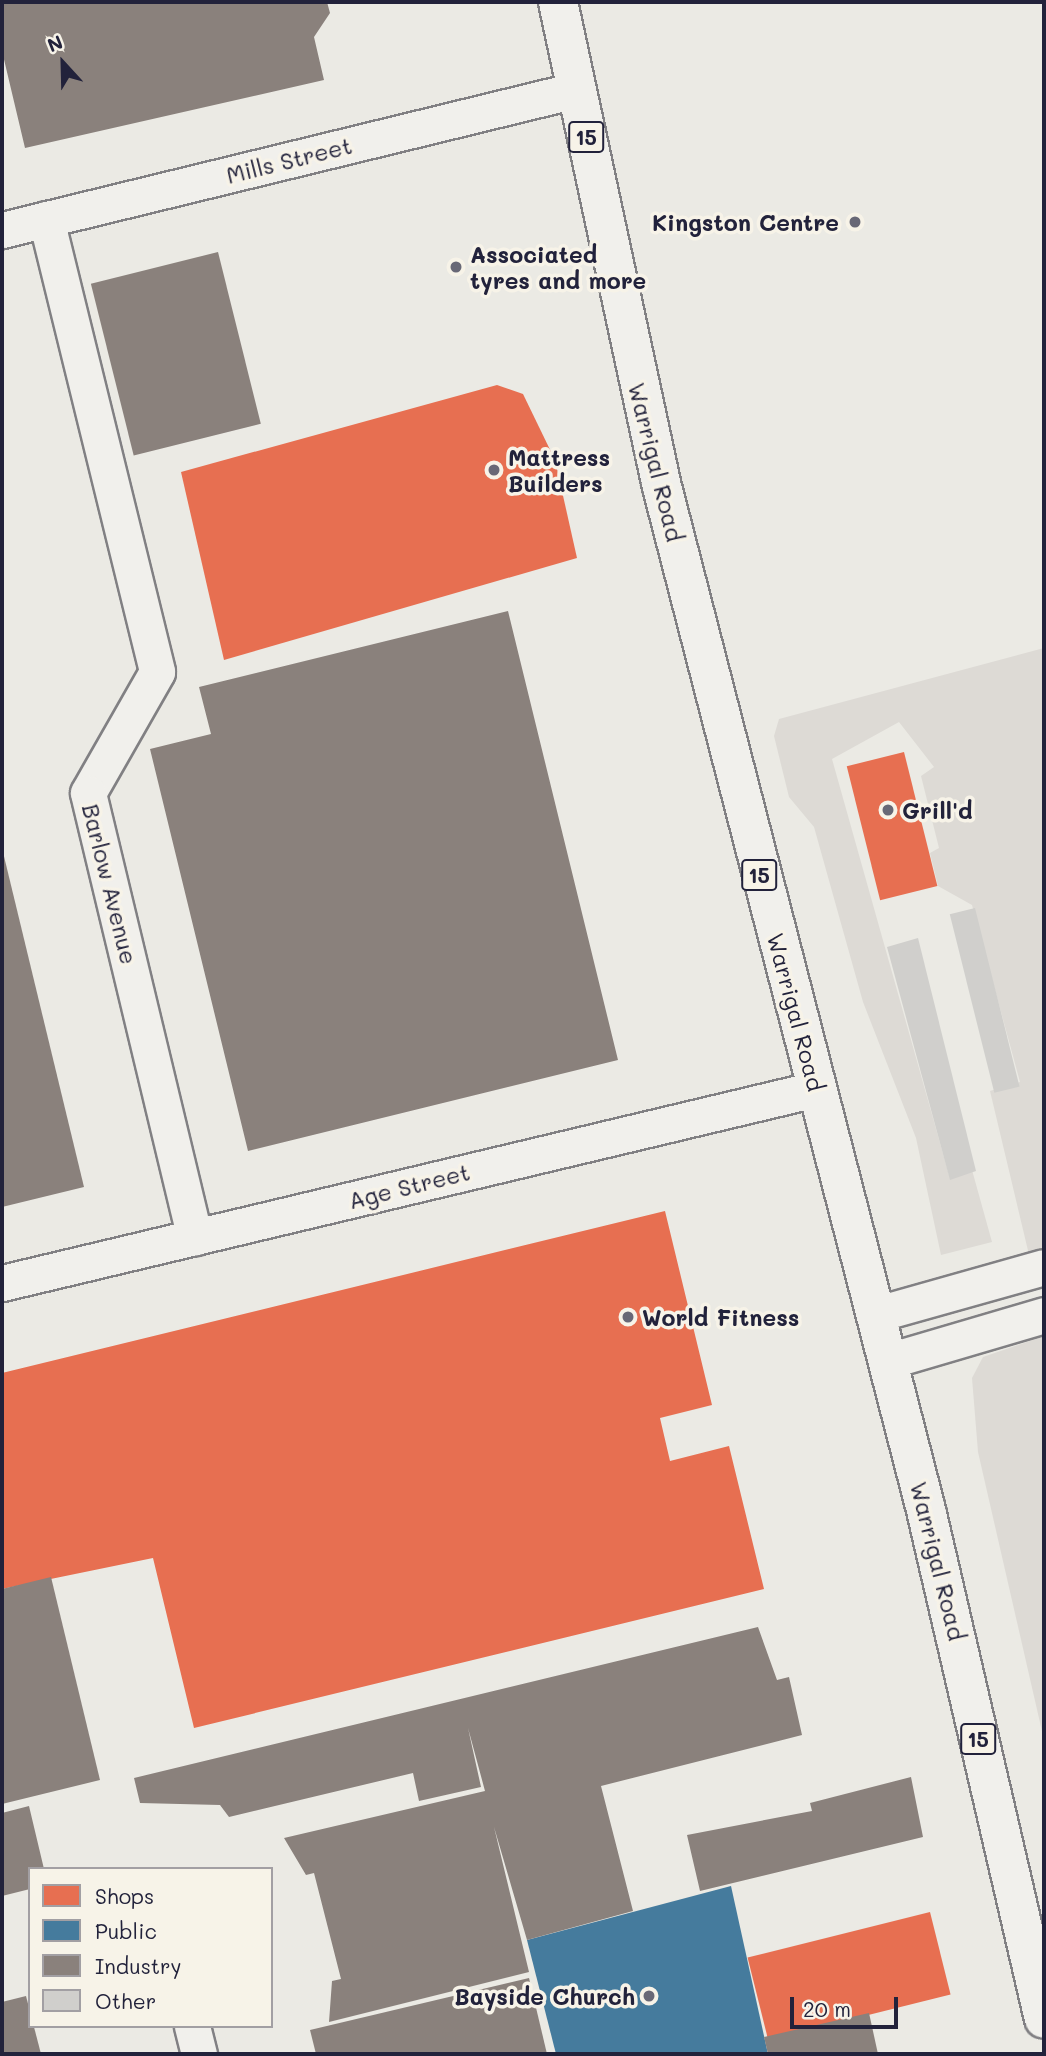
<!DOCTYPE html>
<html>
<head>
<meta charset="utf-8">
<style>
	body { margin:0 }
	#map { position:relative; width:1046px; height:2056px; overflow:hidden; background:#ebeae4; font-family:Mali,sans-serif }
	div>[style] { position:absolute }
	.green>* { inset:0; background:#dddad5 }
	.shops>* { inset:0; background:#e76f51; transform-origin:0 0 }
	.public>* { inset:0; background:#457b9d }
	.industry>* { inset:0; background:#8a817c; transform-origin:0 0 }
	.building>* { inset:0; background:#d0cfcc; transform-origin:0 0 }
	.roads { filter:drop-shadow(2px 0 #818083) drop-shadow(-2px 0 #818083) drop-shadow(0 2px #818083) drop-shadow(0 -2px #818083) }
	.minor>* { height:35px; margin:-17.5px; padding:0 17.5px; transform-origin:17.5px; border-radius:17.5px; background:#f1f0ec }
	.trunk>* { height:38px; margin:-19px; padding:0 19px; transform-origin:19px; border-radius:19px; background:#f1f0ec }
	.dots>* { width:19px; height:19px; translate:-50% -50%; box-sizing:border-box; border:4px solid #f7f3e8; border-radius:50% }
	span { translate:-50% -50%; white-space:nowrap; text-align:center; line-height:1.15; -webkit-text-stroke:7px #f7f3e8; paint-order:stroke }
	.shield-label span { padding:2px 5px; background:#f7f3e8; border:2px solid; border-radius:5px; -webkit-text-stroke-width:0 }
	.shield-label { font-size:21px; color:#22223b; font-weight:700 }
	.street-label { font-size:23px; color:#22223b }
	.poi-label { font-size:23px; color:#22223b; font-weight:700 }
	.right { translate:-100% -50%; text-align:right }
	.left { translate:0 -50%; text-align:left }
	.frame { position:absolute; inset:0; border:4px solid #22223b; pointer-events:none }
	.legend { position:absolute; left:28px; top:1867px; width:245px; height:161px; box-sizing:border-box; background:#f7f3e8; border:2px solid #a29fa3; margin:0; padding:9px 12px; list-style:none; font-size:21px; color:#22223b }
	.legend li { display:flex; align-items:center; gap:14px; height:35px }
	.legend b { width:35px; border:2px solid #a29fa3 }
	.north { position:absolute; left:28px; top:28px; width:70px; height:70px; -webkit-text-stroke:5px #f7f3e8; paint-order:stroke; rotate:338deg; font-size:19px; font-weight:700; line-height:28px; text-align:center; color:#22223b }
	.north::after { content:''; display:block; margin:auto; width:24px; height:32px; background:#22223b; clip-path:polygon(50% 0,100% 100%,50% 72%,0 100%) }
	.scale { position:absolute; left:790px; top:1997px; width:108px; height:32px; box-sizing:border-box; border:4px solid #22223b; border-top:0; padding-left:9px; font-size:21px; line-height:24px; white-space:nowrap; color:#22223b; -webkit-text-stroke:5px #f7f3e8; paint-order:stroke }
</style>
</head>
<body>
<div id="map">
	<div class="green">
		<i style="clip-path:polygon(1044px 648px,1044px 1256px,1030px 1259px,990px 1091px,1020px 1082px,972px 905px,938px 886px,930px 853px,939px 848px,921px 776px,934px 767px,899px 722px,832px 759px,949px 1175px,972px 1170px,992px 1242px,941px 1255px,916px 1138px,863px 1002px,814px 827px,789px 797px,774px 736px,779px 719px)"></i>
		<i style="clip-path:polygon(1044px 1336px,1044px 1740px,978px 1452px,972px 1378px,983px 1357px)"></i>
	</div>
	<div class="shops">
		<i style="clip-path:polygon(497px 385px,523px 394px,555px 460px,577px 558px,224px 660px,181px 472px)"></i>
		<i style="left:904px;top:752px;width:138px;height:59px;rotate:76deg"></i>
		<i style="clip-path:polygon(665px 1211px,712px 1405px,660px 1418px,670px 1461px,729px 1446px,764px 1589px,194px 1728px,153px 1558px,2px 1589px,2px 1373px)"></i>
		<i style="left:930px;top:1912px;width:85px;height:188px;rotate:76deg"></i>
	</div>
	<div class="public">
		<i style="clip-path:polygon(731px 1886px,768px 2054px,556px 2054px,527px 1940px)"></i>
	</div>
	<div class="industry">
		<i style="clip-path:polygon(2px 2px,327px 2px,330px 13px,314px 37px,324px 80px,25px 148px,2px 51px)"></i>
		<i style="left:218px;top:252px;width:177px;height:131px;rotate:76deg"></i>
		<i style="clip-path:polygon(508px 611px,618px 1060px,248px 1151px,150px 749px,211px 734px,199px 687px)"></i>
		<i style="clip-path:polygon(2px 848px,84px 1187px,2px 1207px)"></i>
		<i style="clip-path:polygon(51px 1577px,100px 1780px,2px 1804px,2px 1589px)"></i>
		<i style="clip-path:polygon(758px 1627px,777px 1680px,789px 1677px,802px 1735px,601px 1786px,633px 1911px,527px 1940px,494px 1827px,529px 1972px,329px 2022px,332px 1981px,341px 1979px,314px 1873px,306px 1875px,284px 1838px,485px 1791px,468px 1728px,481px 1787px,419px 1801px,413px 1773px,229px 1817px,220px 1805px,140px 1803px,134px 1778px)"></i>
		<i style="clip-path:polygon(911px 1777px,923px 1837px,700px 1891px,687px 1835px,812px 1811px,810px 1803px)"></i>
		<i style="clip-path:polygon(29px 1806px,44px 1869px,30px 1869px,30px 1889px,2px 1896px,2px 1813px)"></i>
		<i style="clip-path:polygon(529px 1978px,547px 2054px,316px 2054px,310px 2030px)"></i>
		<i style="clip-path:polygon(26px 1996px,41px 2054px,2px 2054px,2px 2002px)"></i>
		<i style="clip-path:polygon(869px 2013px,878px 2054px,768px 2054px,764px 2037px)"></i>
	</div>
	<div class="building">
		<i style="left:975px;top:908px;width:184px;height:26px;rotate:76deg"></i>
		<i style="clip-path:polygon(918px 938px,976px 1171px,950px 1180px,887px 947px)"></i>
	</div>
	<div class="roads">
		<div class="minor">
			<i style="left:46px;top:219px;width:466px;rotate:76.2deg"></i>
			<i style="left:157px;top:672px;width:139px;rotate:119.7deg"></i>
			<i style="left:88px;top:793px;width:457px;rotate:76.5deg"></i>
			<i style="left:2px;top:230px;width:591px;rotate:-13.71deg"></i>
			<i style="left:2px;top:1283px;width:837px;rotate:-13.41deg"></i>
			<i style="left:877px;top:1314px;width:173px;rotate:-15.7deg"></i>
			<i style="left:888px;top:1361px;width:163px;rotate:-16.4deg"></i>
			<i style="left:192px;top:2026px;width:29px;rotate:76deg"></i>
		</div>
		<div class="trunk">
			<i style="left:558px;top:2px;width:492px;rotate:77.9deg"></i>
			<i style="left:661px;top:483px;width:1061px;rotate:75.53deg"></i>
			<i style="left:926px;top:1510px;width:522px;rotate:76.95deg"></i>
		</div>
	</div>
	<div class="dots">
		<i style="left:855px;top:222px;background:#686876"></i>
		<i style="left:456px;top:267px;background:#686876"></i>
		<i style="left:494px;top:470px;background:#686876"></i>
		<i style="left:888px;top:810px;background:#686876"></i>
		<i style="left:628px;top:1317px;background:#686876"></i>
		<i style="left:649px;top:1996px;background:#686876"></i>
	</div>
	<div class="shield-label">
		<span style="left:586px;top:137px">15</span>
		<span style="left:759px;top:875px">15</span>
		<span style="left:978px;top:1739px">15</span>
	</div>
	<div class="street-label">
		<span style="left:289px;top:160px;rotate:-14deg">Mills Street</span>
		<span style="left:656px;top:462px;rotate:76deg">Warrigal Road</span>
		<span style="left:110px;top:884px;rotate:76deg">Barlow Avenue</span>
		<span style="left:796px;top:1012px;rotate:75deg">Warrigal Road</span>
		<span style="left:409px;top:1186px;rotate:-14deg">Age Street</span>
		<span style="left:938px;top:1561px;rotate:76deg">Warrigal Road</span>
	</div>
	<div class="poi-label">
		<span class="right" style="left:839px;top:222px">Kingston Centre</span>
		<span class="left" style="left:470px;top:267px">Associated<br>tyres and more</span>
		<span class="left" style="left:508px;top:470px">Mattress<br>Builders</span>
		<span class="left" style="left:902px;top:810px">Grill'd</span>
		<span class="left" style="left:642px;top:1317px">World Fitness</span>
		<span class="right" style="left:635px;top:1996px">Bayside Church</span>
	</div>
	<div class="frame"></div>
	<ul class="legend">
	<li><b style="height:19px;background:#e76f51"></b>Shops</li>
	<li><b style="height:19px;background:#457b9d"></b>Public</li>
	<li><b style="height:19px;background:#8a817c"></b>Industry</li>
	<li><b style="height:19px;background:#d0cfcc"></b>Other</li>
	</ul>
	<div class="north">N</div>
	<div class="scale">20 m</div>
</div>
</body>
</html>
